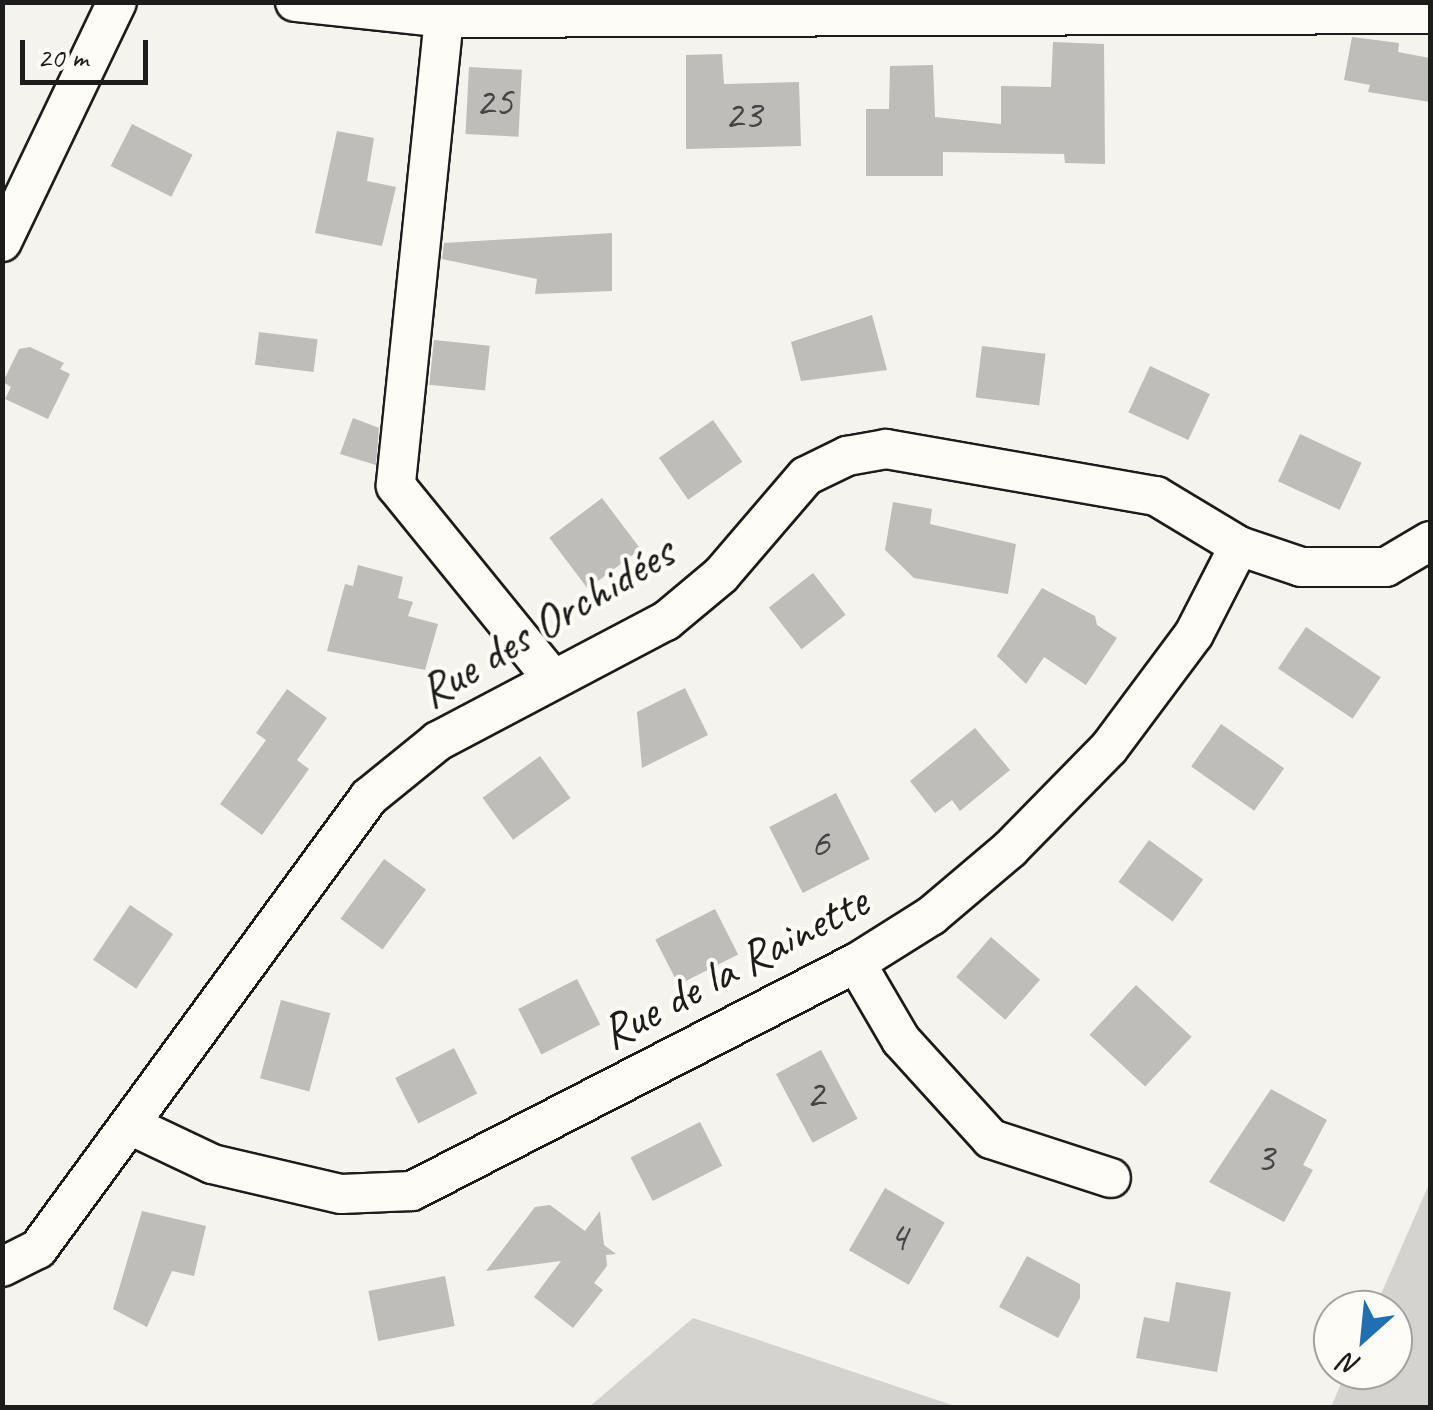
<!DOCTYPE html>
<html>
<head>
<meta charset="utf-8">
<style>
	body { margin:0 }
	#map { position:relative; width:1433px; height:1410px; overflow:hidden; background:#f4f3ee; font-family:Caveat,sans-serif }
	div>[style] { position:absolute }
	.green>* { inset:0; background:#d4d3cf }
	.building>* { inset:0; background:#bebdba; transform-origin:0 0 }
	.roads { filter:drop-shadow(2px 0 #1c1c1c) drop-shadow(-2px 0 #1c1c1c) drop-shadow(0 2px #1c1c1c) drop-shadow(0 -2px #1c1c1c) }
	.street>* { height:38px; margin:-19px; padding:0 19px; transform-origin:19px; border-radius:19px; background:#fdfcf7 }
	span { translate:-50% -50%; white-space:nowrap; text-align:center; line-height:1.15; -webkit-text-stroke:8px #fdfcf7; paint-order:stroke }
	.number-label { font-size:42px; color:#444 }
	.number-label span { -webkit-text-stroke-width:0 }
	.street-label { font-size:48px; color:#1c1c1c }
	.frame { position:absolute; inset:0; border:5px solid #1c1c1c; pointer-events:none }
	.north { position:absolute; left:1313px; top:1290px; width:100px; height:100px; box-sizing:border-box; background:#fdfcf7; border:2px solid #a3a29f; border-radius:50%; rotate:207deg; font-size:28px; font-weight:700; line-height:40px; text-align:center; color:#1c1c1c }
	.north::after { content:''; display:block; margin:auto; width:35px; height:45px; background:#1f6fb2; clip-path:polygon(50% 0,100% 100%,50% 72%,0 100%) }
	.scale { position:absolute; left:20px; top:40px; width:128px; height:45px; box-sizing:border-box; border:5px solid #1c1c1c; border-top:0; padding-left:12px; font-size:30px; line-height:35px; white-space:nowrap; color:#1c1c1c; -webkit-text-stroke:8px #fdfcf7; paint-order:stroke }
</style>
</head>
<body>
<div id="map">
	<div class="green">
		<i style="clip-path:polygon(1430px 1182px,1430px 1407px,1331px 1407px,1347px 1370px,1393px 1370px,1393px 1310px,1374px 1310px)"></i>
		<i style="clip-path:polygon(693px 1318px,958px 1407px,589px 1407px)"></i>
	</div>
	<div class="building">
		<i style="clip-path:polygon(1352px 37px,1399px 43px,1398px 52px,1430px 58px,1430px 102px,1368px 92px,1370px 85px,1344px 80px)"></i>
		<i style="clip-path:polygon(1053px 42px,1104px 44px,1105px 164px,1065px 163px,1064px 154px,943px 152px,943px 176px,866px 176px,866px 109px,889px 109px,890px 66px,933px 65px,935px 117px,1001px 124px,1001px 86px,1051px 87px)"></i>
		<i style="clip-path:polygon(722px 54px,724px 84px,799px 82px,801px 146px,686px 149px,686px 55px)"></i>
		<i style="left:469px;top:67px;width:53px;height:67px;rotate:3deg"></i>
		<i style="left:132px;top:124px;width:68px;height:47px;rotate:27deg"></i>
		<i style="clip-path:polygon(337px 131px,374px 138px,367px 181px,396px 187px,382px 246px,315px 233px)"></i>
		<i style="clip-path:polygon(612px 233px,612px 291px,535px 294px,537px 279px,442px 259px,444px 243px)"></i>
		<i style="clip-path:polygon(872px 315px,887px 370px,801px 381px,791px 342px)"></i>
		<i style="left:259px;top:332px;width:59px;height:33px;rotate:7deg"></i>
		<i style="left:434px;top:340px;width:56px;height:45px;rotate:6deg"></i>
		<i style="left:982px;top:346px;width:64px;height:52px;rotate:7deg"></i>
		<i style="clip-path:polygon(30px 347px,64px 363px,60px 369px,70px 374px,48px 419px,5px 399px,11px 387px,3px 382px,19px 349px)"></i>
		<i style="left:1150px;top:366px;width:66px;height:51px;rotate:25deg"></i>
		<i style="clip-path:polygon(353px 418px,379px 428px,376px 465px,340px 454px)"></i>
		<i style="left:713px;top:420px;width:51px;height:66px;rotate:55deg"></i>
		<i style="left:1300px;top:434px;width:68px;height:52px;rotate:25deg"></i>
		<i style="left:602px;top:498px;width:64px;height:66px;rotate:53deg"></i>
		<i style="clip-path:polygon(893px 502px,932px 509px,930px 524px,1016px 544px,1008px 594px,914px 578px,885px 550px)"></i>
		<i style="clip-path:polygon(358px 565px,403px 577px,398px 598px,413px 602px,408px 616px,438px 624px,425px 670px,327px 651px,345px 584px,353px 586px)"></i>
		<i style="left:813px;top:573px;width:53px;height:56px;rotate:52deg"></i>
		<i style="clip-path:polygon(1042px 588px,1095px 616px,1097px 625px,1117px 638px,1086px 685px,1044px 657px,1026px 684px,997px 656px)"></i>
		<i style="left:1306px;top:627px;width:90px;height:50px;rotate:34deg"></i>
		<i style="clip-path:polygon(685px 688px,708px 735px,642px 768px,637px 712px)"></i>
		<i style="clip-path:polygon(287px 689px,327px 718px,297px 760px,309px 769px,262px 835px,220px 804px,266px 740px,256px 733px)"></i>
		<i style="left:1221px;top:724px;width:77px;height:52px;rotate:35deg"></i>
		<i style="clip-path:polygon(975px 728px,1010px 770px,960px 811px,952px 800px,935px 813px,910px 781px)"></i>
		<i style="left:540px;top:756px;width:52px;height:71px;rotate:54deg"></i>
		<i style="left:836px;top:793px;width:74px;height:75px;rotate:63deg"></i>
		<i style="left:1149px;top:840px;width:67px;height:52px;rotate:36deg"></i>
		<i style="left:384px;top:859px;width:52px;height:74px;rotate:36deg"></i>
		<i style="left:130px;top:905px;width:52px;height:66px;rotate:34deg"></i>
		<i style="left:715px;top:909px;width:51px;height:67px;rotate:63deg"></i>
		<i style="left:991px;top:937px;width:65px;height:53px;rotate:41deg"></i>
		<i style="left:577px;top:979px;width:51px;height:66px;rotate:63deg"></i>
		<i style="left:1136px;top:985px;width:76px;height:68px;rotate:43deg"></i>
		<i style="left:281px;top:1000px;width:51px;height:81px;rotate:15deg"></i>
		<i style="left:454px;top:1048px;width:51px;height:66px;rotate:63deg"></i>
		<i style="left:821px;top:1050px;width:78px;height:51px;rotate:62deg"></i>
		<i style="clip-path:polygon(1271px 1089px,1327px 1120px,1303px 1165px,1313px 1170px,1284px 1222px,1209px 1182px)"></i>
		<i style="left:700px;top:1122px;width:49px;height:78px;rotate:63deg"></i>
		<i style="left:885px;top:1188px;width:69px;height:72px;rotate:30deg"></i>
		<i style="clip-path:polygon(550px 1205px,585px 1231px,600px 1211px,604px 1245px,616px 1254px,606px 1255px,607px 1266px,594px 1283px,603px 1290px,573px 1328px,534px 1297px,561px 1261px,486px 1271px,535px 1207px)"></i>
		<i style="clip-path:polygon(142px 1211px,206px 1226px,194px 1276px,172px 1271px,147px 1327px,113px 1309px)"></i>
		<i style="clip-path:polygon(1027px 1256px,1080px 1284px,1080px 1298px,1058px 1338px,999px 1307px)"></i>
		<i style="left:445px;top:1276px;width:51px;height:78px;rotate:79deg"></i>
		<i style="clip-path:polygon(1176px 1282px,1231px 1292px,1217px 1372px,1136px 1358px,1144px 1317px,1169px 1322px)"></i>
	</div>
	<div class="roads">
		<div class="street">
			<i style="left:295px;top:2px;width:150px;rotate:6.1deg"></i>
			<i style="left:444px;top:18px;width:986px;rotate:-0.23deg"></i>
			<i style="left:444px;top:18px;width:470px;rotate:95.9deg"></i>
			<i style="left:396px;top:486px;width:247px;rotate:50.9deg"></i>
			<i style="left:2px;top:242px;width:266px;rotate:-64.4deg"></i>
			<i style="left:856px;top:963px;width:89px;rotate:59.7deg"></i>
			<i style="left:901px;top:1040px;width:134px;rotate:47.7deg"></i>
			<i style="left:991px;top:1139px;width:126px;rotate:18deg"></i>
			<i style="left:130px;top:1125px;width:91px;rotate:25.4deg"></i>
			<i style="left:212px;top:1164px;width:132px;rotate:13.1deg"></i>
			<i style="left:341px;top:1194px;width:71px;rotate:-2.4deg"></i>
			<i style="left:412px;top:1191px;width:499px;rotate:-27.2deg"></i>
			<i style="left:856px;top:963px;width:89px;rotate:-32.1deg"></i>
			<i style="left:931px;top:916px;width:104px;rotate:-40.3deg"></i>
			<i style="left:1010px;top:849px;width:141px;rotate:-45.6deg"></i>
			<i style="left:1109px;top:748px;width:142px;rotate:-53.3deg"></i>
			<i style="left:1194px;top:634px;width:99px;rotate:-62.9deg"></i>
			<i style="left:2px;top:1267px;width:40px;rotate:-26.6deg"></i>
			<i style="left:38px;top:1249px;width:560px;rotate:-53.78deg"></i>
			<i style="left:369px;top:797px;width:89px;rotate:-39.1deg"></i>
			<i style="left:438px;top:741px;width:258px;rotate:-27.8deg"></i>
			<i style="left:666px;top:621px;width:72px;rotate:-39.9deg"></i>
			<i style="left:721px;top:575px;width:130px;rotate:-49.4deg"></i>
			<i style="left:806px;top:476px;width:46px;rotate:-26deg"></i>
			<i style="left:847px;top:456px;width:40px;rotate:-10deg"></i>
			<i style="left:886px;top:449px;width:274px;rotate:9.9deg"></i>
			<i style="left:1156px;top:496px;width:97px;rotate:31.1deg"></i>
			<i style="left:1239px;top:546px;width:65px;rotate:18.7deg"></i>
			<i style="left:1301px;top:567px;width:85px"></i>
			<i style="left:1386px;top:567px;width:51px;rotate:-30.6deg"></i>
		</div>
	</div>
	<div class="number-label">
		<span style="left:494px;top:102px">25</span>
		<span style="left:743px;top:115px">23</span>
		<span style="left:820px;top:843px">6</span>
		<span style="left:815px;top:1094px">2</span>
		<span style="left:1265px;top:1158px">3</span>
		<span style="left:898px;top:1237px">4</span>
	</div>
	<div class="street-label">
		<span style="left:546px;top:622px;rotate:-31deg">Rue des Orchidées</span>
		<span style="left:734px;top:967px;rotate:-28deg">Rue de la Rainette</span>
	</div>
	<div class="frame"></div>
	<div class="north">N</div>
	<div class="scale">20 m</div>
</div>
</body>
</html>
